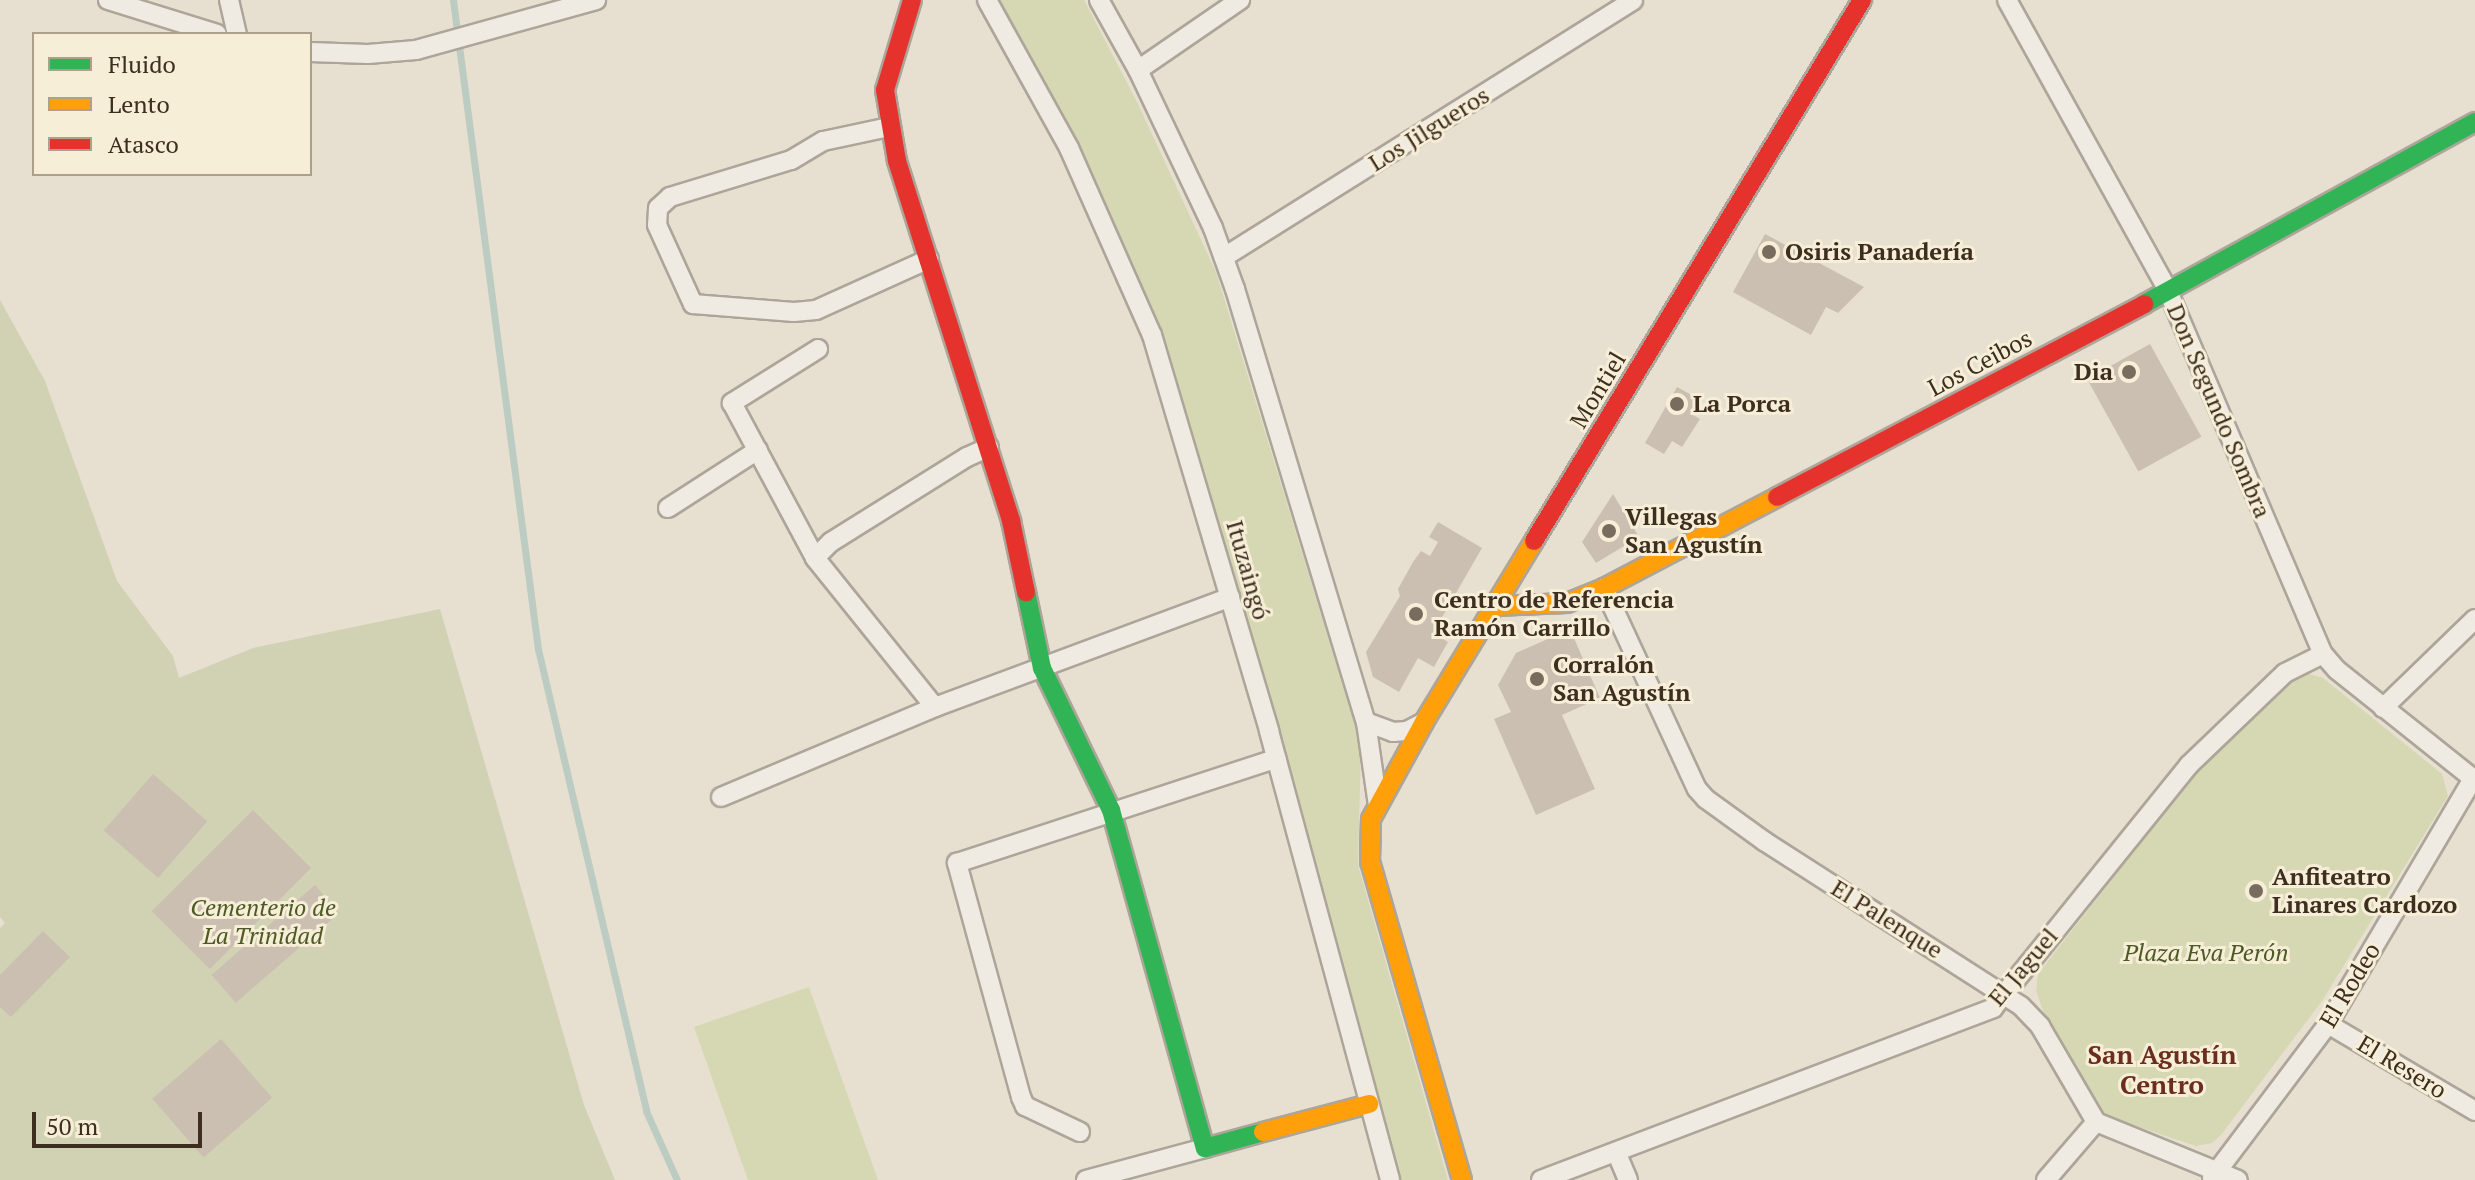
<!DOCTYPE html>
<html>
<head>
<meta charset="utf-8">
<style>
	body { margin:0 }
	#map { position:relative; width:2475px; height:1180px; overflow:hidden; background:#e7e0d1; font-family:"PT Serif",serif }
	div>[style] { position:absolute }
	.green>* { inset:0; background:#d6d7b3 }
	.cemetery>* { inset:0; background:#d1d1b3 }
	.stream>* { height:7px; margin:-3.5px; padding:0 3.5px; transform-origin:3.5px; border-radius:3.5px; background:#bcccc2 }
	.building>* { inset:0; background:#cbbfb2; transform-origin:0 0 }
	.roads { filter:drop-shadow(2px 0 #ada599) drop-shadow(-2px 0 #ada599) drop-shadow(0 2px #ada599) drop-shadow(0 -2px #ada599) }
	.street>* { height:18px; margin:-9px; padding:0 9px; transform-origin:9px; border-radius:9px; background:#efebe3 }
	.fast>* { height:18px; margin:-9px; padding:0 9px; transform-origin:9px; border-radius:9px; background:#30b455 }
	.slow>* { height:18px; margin:-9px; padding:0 9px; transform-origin:9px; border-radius:9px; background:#ff9f0a }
	.jam>* { height:18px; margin:-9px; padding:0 9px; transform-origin:9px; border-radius:9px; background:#e5322d }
	.dots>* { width:22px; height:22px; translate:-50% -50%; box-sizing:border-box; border:4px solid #f7eed8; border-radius:50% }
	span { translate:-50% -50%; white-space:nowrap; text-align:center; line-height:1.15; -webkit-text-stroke:6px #f7eed8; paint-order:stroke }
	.street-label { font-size:24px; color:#3d2e20 }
	.poi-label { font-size:24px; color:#3d2e20; font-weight:700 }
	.left { translate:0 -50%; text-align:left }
	.right { translate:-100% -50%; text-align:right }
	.park-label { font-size:24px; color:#4d5a26; font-style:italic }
	.neighbourhood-label { font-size:26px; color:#6b2e1e; font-weight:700 }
	.legend { position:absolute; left:32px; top:32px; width:280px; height:144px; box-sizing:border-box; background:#f7eed8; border:2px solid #ada18e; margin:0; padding:10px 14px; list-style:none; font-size:24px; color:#3d2e20 }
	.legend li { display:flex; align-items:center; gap:16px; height:40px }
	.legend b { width:40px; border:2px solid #ada18e }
	.scale { position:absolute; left:32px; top:1112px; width:170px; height:36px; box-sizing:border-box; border:4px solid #3d2e20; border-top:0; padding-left:10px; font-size:24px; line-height:28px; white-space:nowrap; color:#3d2e20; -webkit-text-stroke:6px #f7eed8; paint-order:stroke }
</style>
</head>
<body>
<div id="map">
	<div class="green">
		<i style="clip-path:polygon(997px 0,1084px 0,1137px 102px,1216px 272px,1361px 745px,1358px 865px,1448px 1180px,1401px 1180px,1174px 372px,1104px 200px)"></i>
		<i style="clip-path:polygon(2309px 674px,2323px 678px,2442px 774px,2448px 796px,2322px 1001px,2221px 1135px,2212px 1143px,2196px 1146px,2121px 1121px,2105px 1114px,2094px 1100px,2044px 1013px,2036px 991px,2038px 974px,2195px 773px,2295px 677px)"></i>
		<i style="clip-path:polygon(809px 987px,878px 1180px,748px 1180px,694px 1027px)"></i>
	</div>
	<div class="cemetery">
		<i style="clip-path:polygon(0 300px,45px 381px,117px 581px,173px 656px,179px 678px,253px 648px,440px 609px,584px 1105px,615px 1180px,0 1180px,0 928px,5px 923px,0 917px)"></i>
	</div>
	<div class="stream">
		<i style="left:453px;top:0;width:655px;rotate:82.54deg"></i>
		<i style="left:538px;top:649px;width:474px;rotate:76.8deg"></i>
		<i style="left:646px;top:1111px;width:76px;rotate:65.8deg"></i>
	</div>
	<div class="building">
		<i style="clip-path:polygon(1765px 234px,1864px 287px,1838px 313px,1826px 307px,1811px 335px,1733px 292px)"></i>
		<i style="left:2150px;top:344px;width:106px;height:72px;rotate:61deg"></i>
		<i style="clip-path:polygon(1677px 387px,1699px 399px,1691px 414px,1700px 419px,1682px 447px,1672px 441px,1664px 454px,1645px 443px)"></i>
		<i style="clip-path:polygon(1613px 494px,1639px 537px,1596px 563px,1582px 542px)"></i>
		<i style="clip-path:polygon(1438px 522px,1482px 548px,1433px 633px,1448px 642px,1434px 667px,1418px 658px,1399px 692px,1373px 677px,1366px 652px,1400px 596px,1398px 589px,1413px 562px,1421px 551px,1430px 556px,1438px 542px,1429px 537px)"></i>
		<i style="clip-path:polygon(1570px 629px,1600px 698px,1562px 715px,1595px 789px,1536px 815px,1494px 719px,1511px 712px,1498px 685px,1516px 653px)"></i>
		<i style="left:153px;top:774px;width:72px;height:75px;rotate:41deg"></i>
		<i style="left:253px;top:810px;width:82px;height:143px;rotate:45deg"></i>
		<i style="left:315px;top:885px;width:37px;height:137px;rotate:49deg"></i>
		<i style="clip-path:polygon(43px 931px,70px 957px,11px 1017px,0 1007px,0 975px)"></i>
		<i style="left:221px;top:1039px;width:78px;height:91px;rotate:49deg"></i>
	</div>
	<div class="roads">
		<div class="street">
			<i style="left:108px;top:0;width:114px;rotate:17.3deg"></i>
			<i style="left:229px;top:0;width:35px;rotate:77deg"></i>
			<i style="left:987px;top:0;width:169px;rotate:61deg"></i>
			<i style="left:1069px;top:148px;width:205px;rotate:66.1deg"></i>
			<i style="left:1152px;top:335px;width:413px;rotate:73.5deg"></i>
			<i style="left:1269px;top:731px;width:465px;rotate:74.9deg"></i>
			<i style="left:1099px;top:0;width:80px;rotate:60.9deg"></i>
			<i style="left:1138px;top:70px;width:175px;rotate:64.6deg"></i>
			<i style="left:1213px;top:228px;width:65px;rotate:70.2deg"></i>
			<i style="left:1235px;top:289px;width:452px;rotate:73.2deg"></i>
			<i style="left:1366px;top:722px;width:84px;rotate:81.8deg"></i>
			<i style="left:2007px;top:0;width:333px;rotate:61deg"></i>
			<i style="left:2168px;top:291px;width:395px;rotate:66.9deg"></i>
			<i style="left:2323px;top:654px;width:21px;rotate:49deg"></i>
			<i style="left:2337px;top:670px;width:176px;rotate:38.6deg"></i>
			<i style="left:310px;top:52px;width:58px;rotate:2deg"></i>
			<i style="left:368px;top:54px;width:48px;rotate:-4.8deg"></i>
			<i style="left:416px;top:50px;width:187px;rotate:-15.5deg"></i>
			<i style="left:1138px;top:70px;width:124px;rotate:-34.5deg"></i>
			<i style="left:889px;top:127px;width:67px;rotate:168deg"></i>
			<i style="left:823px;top:141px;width:37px;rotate:149deg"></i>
			<i style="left:791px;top:160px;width:127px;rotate:163deg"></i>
			<i style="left:670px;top:197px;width:16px;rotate:137deg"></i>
			<i style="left:658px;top:208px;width:17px;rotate:93deg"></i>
			<i style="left:657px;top:225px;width:87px;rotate:65.5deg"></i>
			<i style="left:693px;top:304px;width:101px;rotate:4.5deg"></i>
			<i style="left:794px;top:312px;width:22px;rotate:-5deg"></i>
			<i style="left:816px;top:310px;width:124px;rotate:-24.3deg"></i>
			<i style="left:1224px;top:257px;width:483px;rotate:-32.1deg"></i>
			<i style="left:818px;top:349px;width:102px;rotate:147.9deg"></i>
			<i style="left:732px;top:403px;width:176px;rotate:61.8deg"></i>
			<i style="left:815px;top:558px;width:191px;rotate:51.2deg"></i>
			<i style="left:668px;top:508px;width:107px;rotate:-32.8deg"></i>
			<i style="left:815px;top:558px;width:23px;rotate:-45deg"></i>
			<i style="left:831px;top:542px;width:160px;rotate:-32deg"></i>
			<i style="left:967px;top:457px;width:24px;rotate:-24deg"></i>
			<i style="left:1604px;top:588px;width:221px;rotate:65.2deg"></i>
			<i style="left:1697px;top:789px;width:13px;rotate:48deg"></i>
			<i style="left:1706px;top:799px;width:72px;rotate:35.9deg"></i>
			<i style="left:1764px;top:841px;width:305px;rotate:32.7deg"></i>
			<i style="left:2021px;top:1006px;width:28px;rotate:46deg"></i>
			<i style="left:2040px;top:1026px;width:111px;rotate:59.7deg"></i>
			<i style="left:2096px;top:1122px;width:153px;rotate:22.2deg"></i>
			<i style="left:2383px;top:708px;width:128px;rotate:-44.1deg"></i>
			<i style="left:1366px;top:722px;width:29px;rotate:20deg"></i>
			<i style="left:1393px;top:732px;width:14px;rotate:-4deg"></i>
			<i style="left:1407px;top:731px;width:19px;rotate:-28deg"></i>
			<i style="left:721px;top:797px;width:232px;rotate:-22.8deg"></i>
			<i style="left:935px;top:707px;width:315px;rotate:-20.4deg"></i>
			<i style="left:2328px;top:1024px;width:171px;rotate:30.6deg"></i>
			<i style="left:1080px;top:1132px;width:61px;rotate:-154.7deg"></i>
			<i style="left:1025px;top:1106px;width:10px;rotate:-114deg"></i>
			<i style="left:1021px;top:1097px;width:243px;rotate:-105.3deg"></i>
			<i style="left:957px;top:863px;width:336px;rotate:-18.1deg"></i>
			<i style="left:1617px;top:1154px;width:28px;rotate:67deg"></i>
			<i style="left:2212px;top:1178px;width:193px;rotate:-53deg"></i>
			<i style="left:2328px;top:1024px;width:285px;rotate:-59.4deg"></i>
			<i style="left:1086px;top:1180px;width:123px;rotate:-15.1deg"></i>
			<i style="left:1541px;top:1180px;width:484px;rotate:-20.8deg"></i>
			<i style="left:1993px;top:1008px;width:312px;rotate:-51.1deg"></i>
			<i style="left:2189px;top:765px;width:133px;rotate:-43.8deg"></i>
			<i style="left:2285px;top:673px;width:42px;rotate:-26.6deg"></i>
			<i style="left:2046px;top:1180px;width:77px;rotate:-49.2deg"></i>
		</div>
		<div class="fast">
			<i style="left:2144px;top:304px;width:378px;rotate:-28.8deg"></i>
			<i style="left:1026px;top:592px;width:78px;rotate:78.1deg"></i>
			<i style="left:1042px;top:668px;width:158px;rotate:64.1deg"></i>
			<i style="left:1111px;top:810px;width:351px;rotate:74.5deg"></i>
			<i style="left:1205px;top:1148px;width:60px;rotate:-15.4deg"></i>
		</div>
		<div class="slow">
			<i style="left:1495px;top:606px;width:72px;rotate:-2.4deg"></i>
			<i style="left:1567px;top:603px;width:40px;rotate:-22deg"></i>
			<i style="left:1604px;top:588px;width:195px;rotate:-27.7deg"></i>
			<i style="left:1263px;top:1132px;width:110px;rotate:-14.8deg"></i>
			<i style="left:1462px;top:1180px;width:331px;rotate:-106.1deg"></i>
			<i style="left:1370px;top:862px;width:43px;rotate:-88.7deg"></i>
			<i style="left:1371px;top:819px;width:111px;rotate:-61.3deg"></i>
			<i style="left:1424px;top:722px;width:212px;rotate:-58.7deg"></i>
		</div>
		<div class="jam">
			<i style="left:912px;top:0;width:94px;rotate:106.7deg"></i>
			<i style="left:885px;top:90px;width:72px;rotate:80.4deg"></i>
			<i style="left:897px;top:161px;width:378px;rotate:72.4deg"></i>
			<i style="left:1011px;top:521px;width:73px;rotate:78.1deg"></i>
			<i style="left:1777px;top:497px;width:415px;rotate:-27.7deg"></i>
			<i style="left:1534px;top:541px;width:633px;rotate:-58.77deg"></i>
		</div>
	</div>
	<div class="dots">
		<i style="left:1769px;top:252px;background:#786c5e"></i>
		<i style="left:2129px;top:372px;background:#786c5e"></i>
		<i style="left:1677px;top:404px;background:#786c5e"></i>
		<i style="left:1609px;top:531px;background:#786c5e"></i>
		<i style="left:1416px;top:614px;background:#786c5e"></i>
		<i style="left:1537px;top:679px;background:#786c5e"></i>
		<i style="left:2256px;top:891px;background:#786c5e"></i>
	</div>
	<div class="street-label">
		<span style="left:1429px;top:129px;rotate:-32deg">Los Jilgueros</span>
		<span style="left:1980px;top:363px;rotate:-28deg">Los Ceibos</span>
		<span style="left:1598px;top:390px;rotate:-59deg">Montiel</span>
		<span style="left:2219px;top:411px;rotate:67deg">Don Segundo Sombra</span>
		<span style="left:1248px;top:570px;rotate:74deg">Ituzaingó</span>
		<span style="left:1887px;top:919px;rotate:32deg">El Palenque</span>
		<span style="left:2023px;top:967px;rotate:-50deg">El Jaguel</span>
		<span style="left:2350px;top:985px;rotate:-59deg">El Rodeo</span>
		<span style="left:2402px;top:1067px;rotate:31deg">El Resero</span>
	</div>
	<div class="poi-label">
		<span class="left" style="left:1785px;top:252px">Osiris Panadería</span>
		<span class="right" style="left:2113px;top:372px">Dia</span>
		<span class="left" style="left:1693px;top:404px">La Porca</span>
		<span class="left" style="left:1625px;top:531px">Villegas<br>San Agustín</span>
		<span class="left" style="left:1434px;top:614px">Centro de Referencia<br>Ramón Carrillo</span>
		<span class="left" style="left:1553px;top:679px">Corralón<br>San Agustín</span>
		<span class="left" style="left:2272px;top:891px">Anfiteatro<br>Linares Cardozo</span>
	</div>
	<div class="park-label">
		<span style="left:263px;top:922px">Cementerio de<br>La Trinidad</span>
		<span style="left:2206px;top:953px">Plaza Eva Perón</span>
	</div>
	<div class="neighbourhood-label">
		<span style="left:2162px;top:1070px">San Agustín<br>Centro</span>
	</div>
	<ul class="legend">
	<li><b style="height:10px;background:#30b455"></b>Fluido</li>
	<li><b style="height:10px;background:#ff9f0a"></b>Lento</li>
	<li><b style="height:10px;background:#e5322d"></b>Atasco</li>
	</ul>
	<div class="scale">50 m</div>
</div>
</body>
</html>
